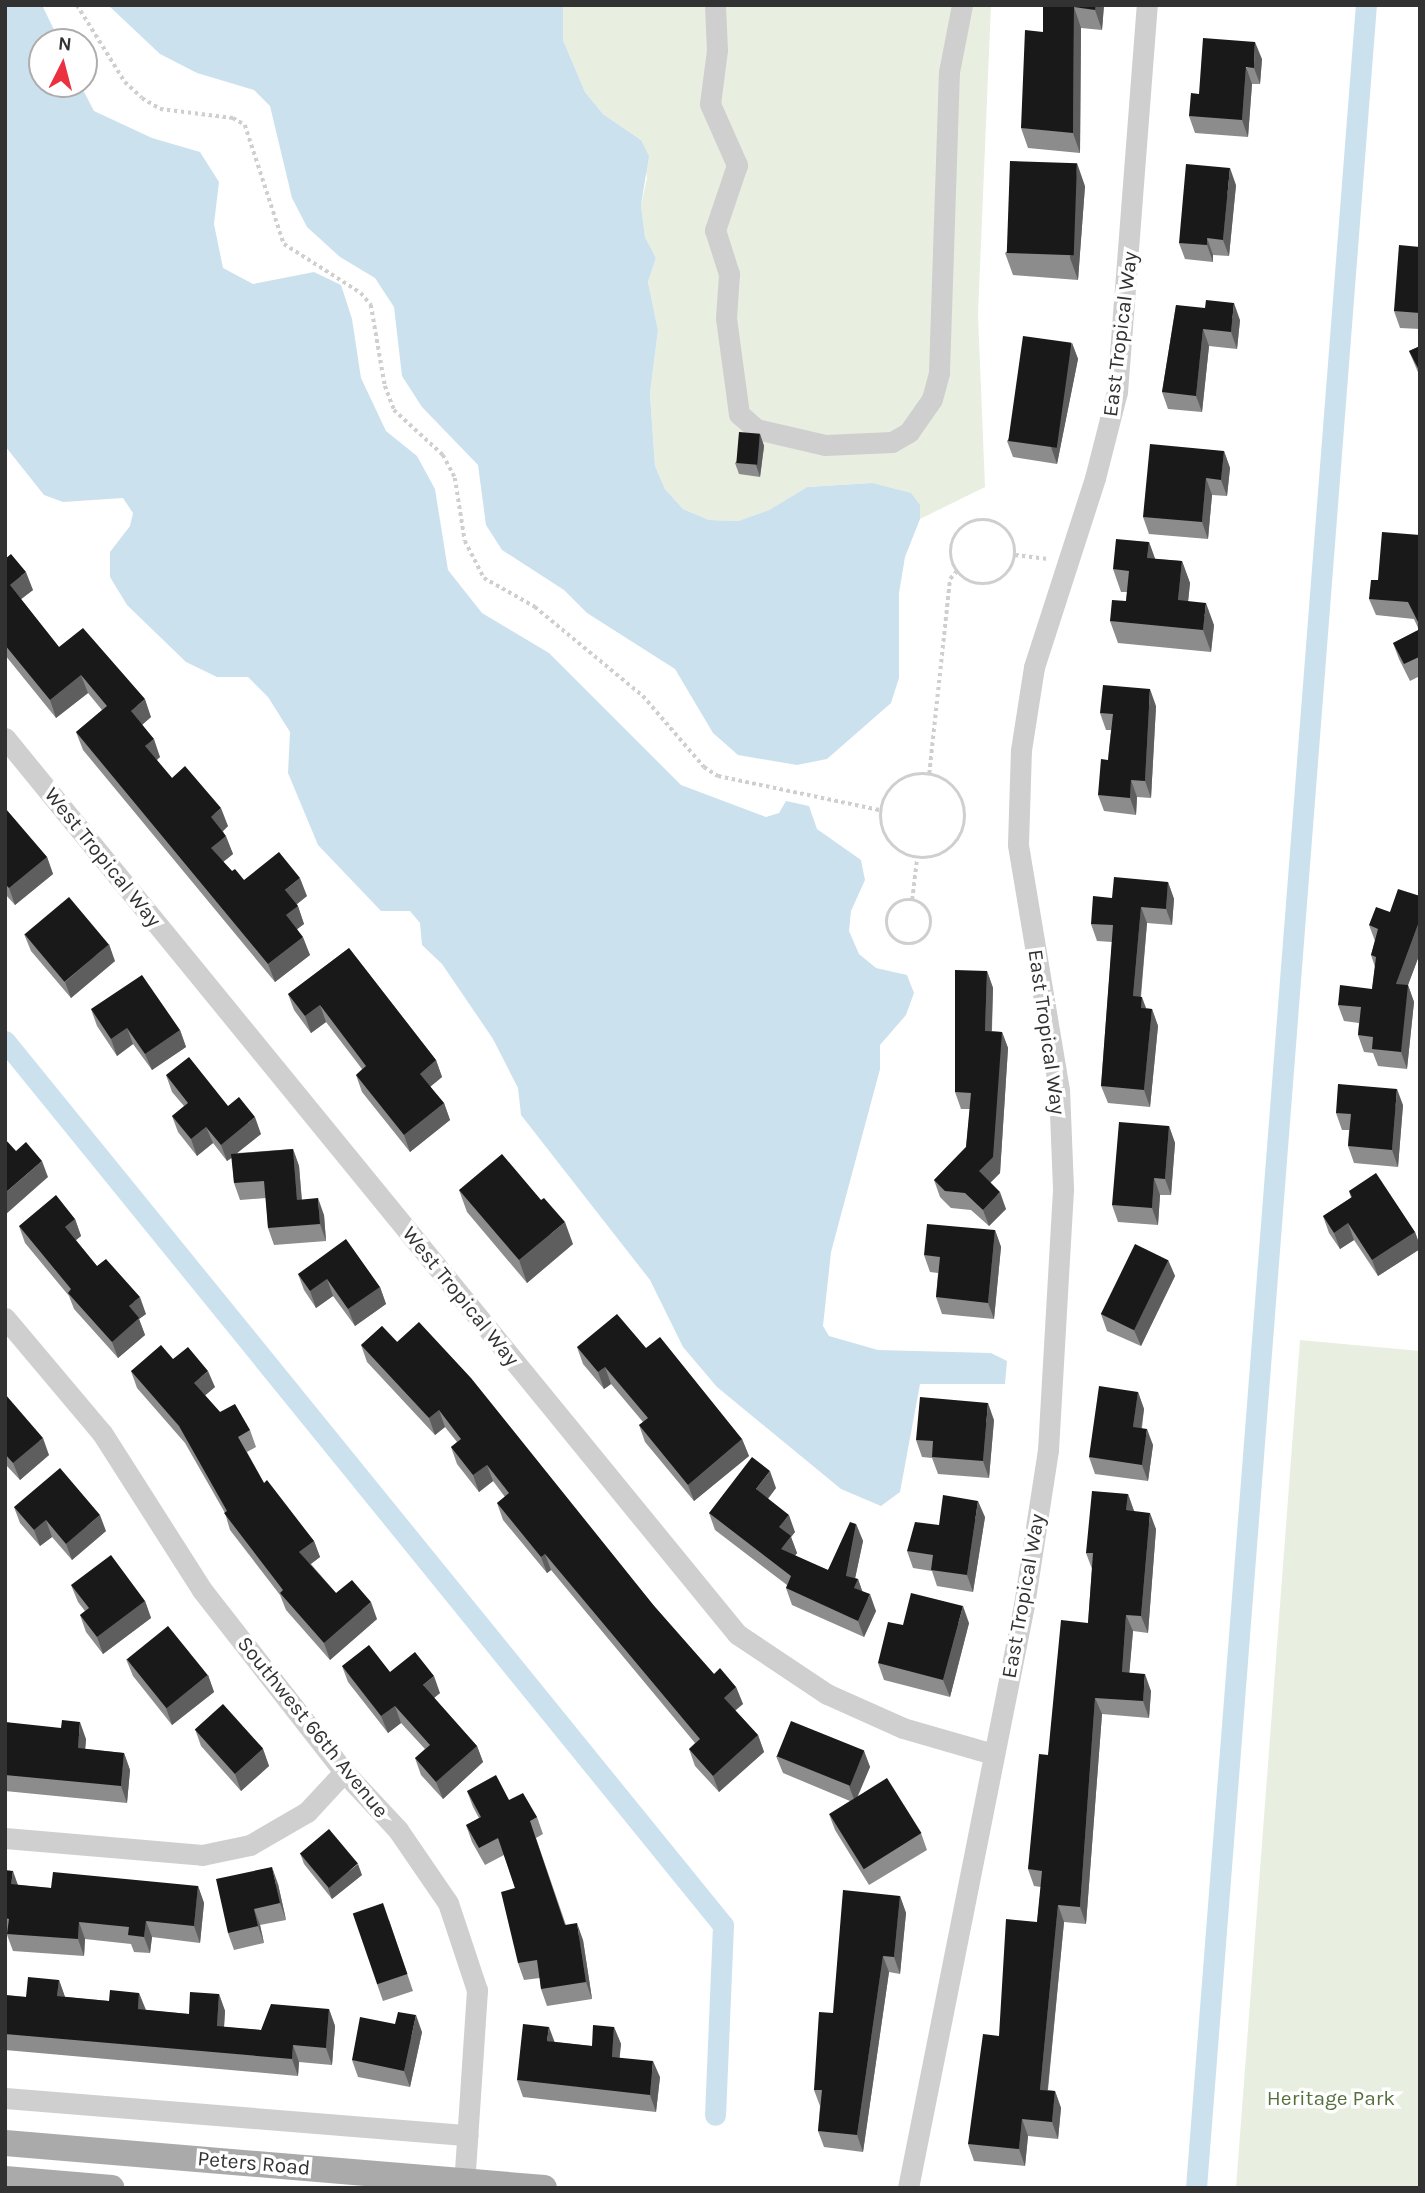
<!DOCTYPE html>
<html>
<head>
<meta charset="utf-8">
<style>
	body { margin:0 }
	#map { position:relative; width:1425px; height:2193px; overflow:hidden; background:#fff; font-family:Karla,sans-serif }
	div>[style] { position:absolute }
	.green>* { inset:0; background:#e8efe0 }
	.water>* { inset:0; background:#cce1ee }
	.canal>* { height:21px; margin:-10.5px; padding:0 10.5px; transform-origin:10.5px; border-radius:10.5px; background:#cce1ee }
	.path>* { height:3.5px; margin-top:-1.75px; transform-origin:0; background:repeating-linear-gradient(90deg,#cfcfcf 0 3.5px,transparent 0 7px) }
	.path>.ring { margin:-1.75px; padding:0; box-sizing:content-box; background:none; border:3.5px solid #cfcfcf; border-radius:50% }
	.minor>* { height:21px; margin:-10.5px; padding:0 10.5px; transform-origin:10.5px; border-radius:10.5px; background:#cfcfcf }
	.major>* { height:26px; margin:-13px; padding:0 13px; transform-origin:13px; border-radius:13px; background:#aaa }
	.wall>* { inset:0; background:#8c8c8c }
	.shaded-wall>* { inset:0; background:#5e5e5e }
	.building>* { inset:0; background:#191919; transform-origin:0 0 }
	span { translate:-50% -50%; white-space:nowrap; text-align:center; line-height:1.15; -webkit-text-stroke:7px #fff; paint-order:stroke }
	.street-label { font-size:21px; color:#323232 }
	.park-label { font-size:21px; color:#55703d }
	.frame { position:absolute; inset:0; border:7px solid #323232; pointer-events:none }
	.north { position:absolute; left:28px; top:28px; width:70px; height:70px; box-sizing:border-box; background:#fff; border:2px solid #adadad; border-radius:50%; rotate:6deg; font-size:19px; font-weight:700; line-height:28px; text-align:center; color:#323232 }
	.north::after { content:''; display:block; margin:auto; width:24px; height:32px; background:#eb3140; clip-path:polygon(50% 0,100% 100%,50% 72%,0 100%) }
</style>
</head>
<body>
<div id="map">
	<div class="green">
		<i style="clip-path:polygon(563px 5px,991px 5px,978px 314px,985px 487px,920px 519px,920px 505px,872px 483px,807px 487px,769px 510px,738px 521px,709px 520px,683px 509px,665px 489px,655px 466px,650px 394px,658px 330px,648px 282px,656px 258px,645px 237px,641px 205px,647px 178px,641px 140px,603px 114px,585px 92px,563px 40px)"></i>
		<i style="clip-path:polygon(1300px 1340px,1420px 1351px,1420px 2188px,1236px 2188px)"></i>
	</div>
	<div class="water">
		<i style="clip-path:polygon(5px 5px,42px 5px,60px 42px,42px 42px,42px 84px,80px 84px,94px 111px,152px 138px,200px 152px,219px 182px,214px 224px,223px 268px,253px 284px,314px 272px,341px 285px,352px 319px,361px 378px,386px 431px,417px 456px,435px 489px,448px 570px,482px 613px,549px 653px,681px 785px,766px 817px,779px 813px,786px 801px,809px 806px,817px 829px,861px 860px,865px 880px,851px 911px,849px 931px,859px 954px,876px 968px,907px 975px,914px 993px,906px 1015px,880px 1045px,880px 1069px,831px 1252px,823px 1326px,829px 1336px,878px 1350px,991px 1353px,1007px 1361px,1005px 1384px,920px 1384px,900px 1492px,881px 1506px,841px 1489px,717px 1387px,683px 1347px,650px 1280px,521px 1115px,518px 1088px,493px 1039px,442px 964px,422px 945px,420px 923px,410px 911px,381px 911px,318px 845px,288px 773px,290px 732px,268px 697px,248px 677px,217px 677px,186px 662px,127px 605px,110px 577px,110px 552px,130px 526px,133px 513px,123px 498px,63px 502px,44px 495px,5px 446px)"></i>
		<i style="clip-path:polygon(108px 5px,563px 5px,563px 40px,585px 92px,603px 114px,641px 140px,649px 156px,641px 205px,645px 237px,656px 258px,648px 282px,658px 330px,650px 394px,655px 466px,665px 489px,683px 509px,709px 520px,738px 521px,769px 510px,807px 487px,872px 483px,911px 493px,920px 505px,920px 519px,905px 557px,899px 593px,899px 678px,891px 703px,827px 759px,797px 765px,738px 755px,713px 733px,675px 669px,587px 613px,564px 590px,502px 550px,486px 525px,478px 465px,422px 407px,402px 376px,394px 307px,375px 278px,340px 257px,307px 227px,292px 198px,270px 106px,254px 90px,197px 73px,160px 54px)"></i>
	</div>
	<div class="canal">
		<i style="left:5px;top:1041px;width:1139px;rotate:50.92deg"></i>
		<i style="left:723px;top:1925px;width:190px;rotate:92.4deg"></i>
		<i style="left:1196px;top:2188px;width:2190px;rotate:-85.55deg"></i>
	</div>
	<div class="path">
		<i style="left:77px;top:5px;width:91px;rotate:58.1deg"></i>
		<i style="left:125px;top:82px;width:23px;rotate:43deg"></i>
		<i style="left:142px;top:98px;width:21px;rotate:31deg"></i>
		<i style="left:160px;top:109px;width:74px;rotate:7deg"></i>
		<i style="left:233px;top:118px;width:14px;rotate:30deg"></i>
		<i style="left:245px;top:125px;width:125px;rotate:71.9deg"></i>
		<i style="left:284px;top:244px;width:91px;rotate:32.5deg"></i>
		<i style="left:361px;top:293px;width:16px;rotate:50deg"></i>
		<i style="left:371px;top:305px;width:82px;rotate:80.2deg"></i>
		<i style="left:385px;top:386px;width:26px;rotate:69deg"></i>
		<i style="left:394px;top:410px;width:67px;rotate:42.6deg"></i>
		<i style="left:443px;top:455px;width:26px;rotate:62deg"></i>
		<i style="left:455px;top:478px;width:64px;rotate:81deg"></i>
		<i style="left:465px;top:541px;width:42px;rotate:62.8deg"></i>
		<i style="left:484px;top:578px;width:59px;rotate:29.6deg"></i>
		<i style="left:535px;top:607px;width:140px;rotate:39.5deg"></i>
		<i style="left:643px;top:696px;width:94px;rotate:49.3deg"></i>
		<i style="left:704px;top:767px;width:17px;rotate:33deg"></i>
		<i style="left:718px;top:776px;width:166px;rotate:11.9deg"></i>
		<i class="ring" style="left:951px;top:520px;width:60.5px;height:60.5px"></i>
		<i style="left:1015px;top:555px;width:33px;rotate:7deg"></i>
		<i style="left:929px;top:774px;width:196px;rotate:-83.9deg"></i>
		<i style="left:950px;top:579px;width:11px;rotate:-49deg"></i>
		<i class="ring" style="left:881px;top:774px;width:80.5px;height:80.5px"></i>
		<i class="ring" style="left:887px;top:900px;width:40.5px;height:40.5px"></i>
		<i style="left:912px;top:900px;width:42px;rotate:-83.2deg"></i>
	</div>
	<div class="minor">
		<i style="left:715px;top:5px;width:45px;rotate:87.5deg"></i>
		<i style="left:717px;top:50px;width:54px;rotate:97.4deg"></i>
		<i style="left:710px;top:104px;width:67px;rotate:66.1deg"></i>
		<i style="left:737px;top:165px;width:69px;rotate:108.7deg"></i>
		<i style="left:715px;top:230px;width:46px;rotate:72.3deg"></i>
		<i style="left:729px;top:274px;width:44px;rotate:93.9deg"></i>
		<i style="left:726px;top:318px;width:97px;rotate:82.3deg"></i>
		<i style="left:739px;top:414px;width:23px;rotate:41deg"></i>
		<i style="left:756px;top:429px;width:71px;rotate:13.1deg"></i>
		<i style="left:825px;top:445px;width:67px;rotate:-2.6deg"></i>
		<i style="left:892px;top:442px;width:20px;rotate:-30deg"></i>
		<i style="left:909px;top:432px;width:40px;rotate:-55.1deg"></i>
		<i style="left:932px;top:399px;width:28px;rotate:-75deg"></i>
		<i style="left:939px;top:372px;width:300px;rotate:-88.1deg"></i>
		<i style="left:949px;top:72px;width:68px;rotate:-79deg"></i>
		<i style="left:5px;top:738px;width:1157px;rotate:50.75deg"></i>
		<i style="left:737px;top:1634px;width:108px;rotate:33.7deg"></i>
		<i style="left:827px;top:1694px;width:83px;rotate:24.1deg"></i>
		<i style="left:903px;top:1728px;width:94px;rotate:16.1deg"></i>
		<i style="left:5px;top:1318px;width:150px;rotate:49.9deg"></i>
		<i style="left:102px;top:1433px;width:186px;rotate:57.5deg"></i>
		<i style="left:202px;top:1590px;width:231px;rotate:52deg"></i>
		<i style="left:344px;top:1772px;width:79px;rotate:47deg"></i>
		<i style="left:398px;top:1830px;width:88px;rotate:55.6deg"></i>
		<i style="left:448px;top:1903px;width:92px;rotate:71.6deg"></i>
		<i style="left:477px;top:1990px;width:198px;rotate:93.8deg"></i>
		<i style="left:5px;top:1838px;width:198px;rotate:4.9deg"></i>
		<i style="left:202px;top:1855px;width:49px;rotate:-11.8deg"></i>
		<i style="left:250px;top:1845px;width:66px;rotate:-30.1deg"></i>
		<i style="left:307px;top:1812px;width:54px;rotate:-47.2deg"></i>
		<i style="left:5px;top:2098px;width:464px;rotate:4.6deg"></i>
		<i style="left:908px;top:2188px;width:594px;rotate:-78.75deg"></i>
		<i style="left:1024px;top:1605px;width:157px;rotate:-81.2deg"></i>
		<i style="left:1048px;top:1450px;width:262px;rotate:-86.7deg"></i>
		<i style="left:1063px;top:1188px;width:98px;rotate:-92.3deg"></i>
		<i style="left:1059px;top:1090px;width:249px;rotate:-99.5deg"></i>
		<i style="left:1018px;top:844px;width:94px;rotate:-88.2deg"></i>
		<i style="left:1021px;top:750px;width:84px;rotate:-81.1deg"></i>
		<i style="left:1034px;top:667px;width:199px;rotate:-72.1deg"></i>
		<i style="left:1095px;top:478px;width:89px;rotate:-75.7deg"></i>
		<i style="left:1117px;top:392px;width:388px;rotate:-85.6deg"></i>
	</div>
	<div class="major">
		<i style="left:5px;top:2143px;width:541px;rotate:4.77deg"></i>
		<i style="left:5px;top:2179px;width:107px;rotate:4.8deg"></i>
	</div>
	<div class="wall">
		<i style="clip-path:polygon(1043px 5px,1104px 5px,1102px 30px,1081px 28px,1080px 153px,1028px 148px,1021px 128px,1043px 32px)"></i>
		<i style="clip-path:polygon(1262px 59px,1260px 84px,1252px 84px,1248px 137px,1195px 133px,1189px 116px,1199px 94px)"></i>
		<i style="clip-path:polygon(1236px 185px,1229px 256px,1213px 255px,1213px 262px,1185px 259px,1179px 243px)"></i>
		<i style="clip-path:polygon(1085px 186px,1078px 280px,1013px 275px,1005px 253px)"></i>
		<i style="clip-path:polygon(1420px 247px,1420px 329px,1400px 328px,1394px 311px)"></i>
		<i style="clip-path:polygon(1176px 305px,1240px 320px,1237px 349px,1209px 346px,1202px 412px,1168px 409px,1162px 392px)"></i>
		<i style="clip-path:polygon(1072px 343px,1078px 359px,1057px 464px,1013px 457px,1007px 441px)"></i>
		<i style="clip-path:polygon(1420px 346px,1420px 377px,1409px 351px)"></i>
		<i style="clip-path:polygon(760px 434px,764px 446px,760px 477px,739px 474px,735px 463px)"></i>
		<i style="clip-path:polygon(1224px 451px,1230px 468px,1227px 496px,1212px 495px,1208px 539px,1149px 534px,1143px 517px)"></i>
		<i style="clip-path:polygon(1420px 535px,1420px 676px,1410px 681px,1399px 659px,1393px 643px,1419px 630px,1414px 619px,1376px 615px,1369px 599px,1378px 580px)"></i>
		<i style="clip-path:polygon(1149px 542px,1155px 559px,1182px 561px,1190px 583px,1188px 601px,1214px 625px,1211px 652px,1118px 643px,1110px 621px,1126px 601px,1127px 592px,1121px 592px,1113px 569px)"></i>
		<i style="clip-path:polygon(5px 559px,33px 590px,21px 599px,59px 647px,151px 717px,142px 725px,160px 757px,157px 760px,172px 778px,228px 826px,223px 831px,233px 854px,223px 862px,232px 871px,244px 880px,307px 896px,297px 904px,304px 924px,297px 929px,310px 955px,275px 982px,83px 750px,76px 732px,102px 710px,88px 693px,56px 718px,5px 655px)"></i>
		<i style="clip-path:polygon(1156px 706px,1151px 798px,1137px 797px,1136px 815px,1104px 811px,1098px 795px,1108px 760px,1111px 730px,1106px 730px,1100px 713px)"></i>
		<i style="clip-path:polygon(5px 808px,47px 857px,53px 874px,15px 905px,5px 894px)"></i>
		<i style="clip-path:polygon(1168px 882px,1174px 899px,1172px 925px,1147px 923px,1141px 997px,1146px 1008px,1152px 1009px,1158px 1026px,1150px 1107px,1108px 1103px,1101px 1086px,1112px 942px,1097px 941px,1091px 924px,1112px 898px)"></i>
		<i style="clip-path:polygon(1420px 896px,1420px 953px,1408px 985px,1414px 1002px,1407px 1069px,1378px 1066px,1373px 1053px,1364px 1052px,1358px 1035px,1359px 1023px,1344px 1021px,1338px 1005px,1372px 989px,1375px 967px,1371px 955px,1375px 941px,1369px 925px,1390px 912px)"></i>
		<i style="clip-path:polygon(24px 934px,115px 961px,71px 998px,31px 951px)"></i>
		<i style="clip-path:polygon(349px 948px,436px 1060px,442px 1077px,430px 1087px,444px 1103px,450px 1120px,410px 1152px,362px 1092px,356px 1075px,362px 1069px,326px 1022px,311px 1033px,294px 1010px,288px 994px)"></i>
		<i style="clip-path:polygon(987px 971px,993px 988px,992px 1031px,1002px 1032px,1008px 1048px,1000px 1173px,990px 1183px,1006px 1209px,989px 1226px,971px 1210px,951px 1208px,940px 1197px,934px 1180px,966px 1147px,970px 1109px,961px 1109px,955px 1092px)"></i>
		<i style="clip-path:polygon(91px 1009px,180px 1030px,186px 1047px,152px 1070px,133px 1044px,117px 1056px,97px 1026px)"></i>
		<i style="clip-path:polygon(166px 1075px,228px 1106px,261px 1134px,237px 1153px,293px 1149px,299px 1166px,302px 1200px,324px 1215px,326px 1241px,274px 1245px,268px 1228px,266px 1198px,240px 1200px,234px 1183px,232px 1158px,227px 1161px,213px 1143px,197px 1156px,178px 1132px,172px 1116px,184px 1106px,172px 1092px)"></i>
		<i style="clip-path:polygon(1403px 1105px,1398px 1167px,1354px 1163px,1348px 1146px,1349px 1130px,1342px 1130px,1336px 1113px)"></i>
		<i style="clip-path:polygon(1169px 1126px,1175px 1143px,1171px 1195px,1160px 1195px,1158px 1225px,1118px 1222px,1112px 1205px)"></i>
		<i style="clip-path:polygon(459px 1190px,573px 1244px,527px 1283px,467px 1212px)"></i>
		<i style="clip-path:polygon(1349px 1191px,1415px 1232px,1420px 1246px,1420px 1249px,1378px 1276px,1354px 1240px,1340px 1249px,1329px 1233px,1323px 1216px,1351px 1198px)"></i>
		<i style="clip-path:polygon(75px 1219px,81px 1236px,76px 1240px,97px 1266px,146px 1314px,139px 1319px,145px 1335px,118px 1358px,74px 1309px,69px 1296px,25px 1243px,19px 1226px)"></i>
		<i style="clip-path:polygon(995px 1230px,1001px 1247px,994px 1319px,942px 1314px,936px 1297px,938px 1273px,930px 1272px,924px 1255px)"></i>
		<i style="clip-path:polygon(1168px 1260px,1175px 1276px,1141px 1346px,1107px 1331px,1101px 1314px)"></i>
		<i style="clip-path:polygon(298px 1274px,380px 1287px,386px 1304px,355px 1326px,333px 1296px,316px 1308px,304px 1290px)"></i>
		<i style="clip-path:polygon(382px 1326px,655px 1607px,714px 1674px,736px 1687px,743px 1704px,735px 1710px,758px 1735px,764px 1752px,719px 1792px,695px 1766px,689px 1749px,695px 1743px,551px 1570px,547px 1573px,503px 1520px,497px 1503px,505px 1497px,493px 1481px,479px 1492px,457px 1464px,451px 1447px,457px 1442px,445px 1427px,435px 1435px,367px 1362px,361px 1345px)"></i>
		<i style="clip-path:polygon(577px 1347px,646px 1348px,742px 1439px,749px 1456px,694px 1501px,645px 1442px,639px 1425px,643px 1422px,611px 1384px,604px 1389px,583px 1364px)"></i>
		<i style="clip-path:polygon(173px 1359px,215px 1387px,205px 1395px,220px 1412px,250px 1430px,256px 1447px,247px 1452px,264px 1483px,314px 1541px,320px 1557px,311px 1564px,336px 1593px,377px 1619px,330px 1660px,286px 1610px,280px 1595px,230px 1530px,225px 1513px,185px 1443px,137px 1388px,131px 1371px)"></i>
		<i style="clip-path:polygon(1138px 1392px,1144px 1409px,1142px 1428px,1153px 1445px,1148px 1481px,1095px 1474px,1089px 1457px)"></i>
		<i style="clip-path:polygon(5px 1394px,49px 1455px,20px 1480px,5px 1464px)"></i>
		<i style="clip-path:polygon(994px 1420px,989px 1478px,938px 1474px,932px 1458px,922px 1457px,916px 1440px)"></i>
		<i style="clip-path:polygon(776px 1488px,768px 1499px,795px 1532px,791px 1537px,797px 1553px,795px 1556px,828px 1570px,856px 1524px,863px 1541px,855px 1578px,858px 1579px,862px 1591px,876px 1611px,864px 1637px,792px 1605px,786px 1588px,787px 1585px,715px 1530px,709px 1513px)"></i>
		<i style="clip-path:polygon(1128px 1494px,1134px 1511px,1156px 1529px,1148px 1633px,1133px 1631px,1129px 1673px,1151px 1691px,1149px 1718px,1102px 1714px,1086px 1924px,1064px 1922px,1048px 2090px,1055px 2091px,1061px 2108px,1058px 2139px,1028px 2136px,1025px 2166px,974px 2161px,968px 2144px,999px 2036px,1037px 1922px,1041px 1887px,1034px 1886px,1028px 1869px,1048px 1755px,1088px 1623px,1092px 1569px,1086px 1553px)"></i>
		<i style="clip-path:polygon(14px 1507px,106px 1531px,72px 1560px,52px 1537px,40px 1546px,20px 1523px)"></i>
		<i style="clip-path:polygon(985px 1517px,973px 1592px,937px 1586px,932px 1571px,913px 1568px,907px 1551px,939px 1525px)"></i>
		<i style="clip-path:polygon(71px 1585px,145px 1601px,151px 1618px,103px 1654px,86px 1632px,80px 1615px,85px 1611px,78px 1602px)"></i>
		<i style="clip-path:polygon(969px 1623px,950px 1697px,884px 1680px,878px 1663px,903px 1625px)"></i>
		<i style="clip-path:polygon(126px 1659px,208px 1675px,214px 1692px,172px 1725px,133px 1676px)"></i>
		<i style="clip-path:polygon(342px 1666px,390px 1672px,440px 1693px,434px 1698px,477px 1746px,483px 1762px,443px 1799px,421px 1775px,415px 1758px,425px 1749px,401px 1723px,388px 1733px,348px 1682px)"></i>
		<i style="clip-path:polygon(5px 1722px,86px 1739px,85px 1749px,124px 1753px,130px 1770px,127px 1803px,5px 1791px)"></i>
		<i style="clip-path:polygon(195px 1729px,263px 1749px,269px 1766px,241px 1791px,201px 1746px)"></i>
		<i style="clip-path:polygon(864px 1751px,870px 1767px,858px 1796px,921px 1833px,927px 1850px,869px 1885px,835px 1830px,829px 1814px,850px 1801px,783px 1773px,776px 1756px)"></i>
		<i style="clip-path:polygon(467px 1791px,509px 1800px,537px 1817px,543px 1834px,536px 1838px,566px 1925px,583px 1940px,592px 1999px,547px 2006px,541px 1989px,540px 1978px,524px 1980px,518px 1963px,515px 1888px,504px 1855px,485px 1865px,472px 1842px,466px 1825px,479px 1818px,473px 1807px)"></i>
		<i style="clip-path:polygon(300px 1853px,362px 1875px,332px 1899px,304px 1864px)"></i>
		<i style="clip-path:polygon(5px 1870px,18px 1885px,51px 1888px,198px 1886px,204px 1903px,200px 1943px,152px 1937px,150px 1953px,134px 1952px,131px 1944px,85px 1939px,84px 1956px,13px 1951px,7px 1935px,5px 1935px)"></i>
		<i style="clip-path:polygon(278px 1884px,286px 1920px,260px 1925px,264px 1943px,234px 1950px,228px 1933px)"></i>
		<i style="clip-path:polygon(900px 1896px,906px 1913px,900px 1974px,889px 1972px,863px 2152px,824px 2147px,818px 2131px,820px 2106px,814px 2090px,833px 2013px)"></i>
		<i style="clip-path:polygon(389px 1920px,413px 1991px,383px 2001px,377px 1984px)"></i>
		<i style="clip-path:polygon(59px 1980px,65px 1997px,109px 2001px,139px 1993px,145px 2010px,189px 2014px,219px 1994px,225px 2011px,224px 2027px,261px 2030px,329px 2009px,335px 2026px,332px 2065px,299px 2062px,298px 2076px,5px 2050px,5px 1995px,26px 1997px)"></i>
		<i style="clip-path:polygon(614px 2027px,621px 2044px,619px 2058px,660px 2077px,656px 2112px,523px 2097px,517px 2080px,554px 2042px,592px 2046px)"></i>
		<i style="clip-path:polygon(422px 2032px,410px 2087px,358px 2077px,352px 2060px)"></i>
	</div>
	<div class="shaded-wall">
		<i style="clip-path:polygon(1096px 5px,1104px 5px,1102px 30px,1095px 10px)"></i>
		<i style="clip-path:polygon(1074px 7px,1081px 28px,1080px 153px,1073px 133px)"></i>
		<i style="clip-path:polygon(1255px 42px,1262px 59px,1260px 84px,1254px 68px)"></i>
		<i style="clip-path:polygon(1246px 67px,1252px 84px,1248px 137px,1242px 120px)"></i>
		<i style="clip-path:polygon(1077px 163px,1085px 186px,1078px 280px,1070px 258px)"></i>
		<i style="clip-path:polygon(1230px 168px,1236px 185px,1229px 256px,1223px 240px)"></i>
		<i style="clip-path:polygon(1207px 238px,1213px 255px,1213px 262px,1207px 245px)"></i>
		<i style="clip-path:polygon(1234px 303px,1240px 320px,1237px 349px,1231px 332px)"></i>
		<i style="clip-path:polygon(1203px 329px,1209px 346px,1202px 412px,1196px 396px)"></i>
		<i style="clip-path:polygon(1072px 343px,1078px 359px,1057px 464px,1051px 447px)"></i>
		<i style="clip-path:polygon(760px 434px,764px 446px,760px 477px,756px 465px)"></i>
		<i style="clip-path:polygon(1224px 451px,1230px 468px,1227px 496px,1221px 480px)"></i>
		<i style="clip-path:polygon(1206px 478px,1212px 495px,1208px 539px,1202px 522px)"></i>
		<i style="clip-path:polygon(1149px 542px,1157px 564px,1147px 558px)"></i>
		<i style="clip-path:polygon(1182px 561px,1190px 583px,1186px 622px,1178px 600px)"></i>
		<i style="clip-path:polygon(26px 572px,33px 590px,16px 603px,10px 585px)"></i>
		<i style="clip-path:polygon(1206px 603px,1214px 625px,1211px 652px,1203px 630px)"></i>
		<i style="clip-path:polygon(81px 675px,88px 693px,56px 718px,50px 700px)"></i>
		<i style="clip-path:polygon(1150px 689px,1156px 706px,1151px 798px,1145px 781px)"></i>
		<i style="clip-path:polygon(145px 699px,151px 717px,137px 729px,131px 711px)"></i>
		<i style="clip-path:polygon(154px 739px,160px 757px,151px 764px,145px 746px)"></i>
		<i style="clip-path:polygon(1131px 780px,1137px 797px,1136px 815px,1130px 798px)"></i>
		<i style="clip-path:polygon(221px 808px,228px 826px,218px 836px,211px 817px)"></i>
		<i style="clip-path:polygon(226px 836px,233px 854px,218px 866px,211px 848px)"></i>
		<i style="clip-path:polygon(47px 857px,53px 874px,15px 905px,9px 888px)"></i>
		<i style="clip-path:polygon(300px 878px,307px 896px,292px 908px,285px 890px)"></i>
		<i style="clip-path:polygon(1168px 882px,1174px 899px,1172px 925px,1166px 909px)"></i>
		<i style="clip-path:polygon(298px 906px,304px 924px,292px 933px,286px 915px)"></i>
		<i style="clip-path:polygon(1141px 907px,1147px 923px,1139px 1013px,1133px 996px)"></i>
		<i style="clip-path:polygon(1420px 919px,1420px 953px,1408px 985px,1414px 1002px,1407px 1069px,1401px 1052px,1396px 984px)"></i>
		<i style="clip-path:polygon(303px 937px,310px 955px,275px 982px,268px 964px)"></i>
		<i style="clip-path:polygon(109px 944px,115px 961px,71px 998px,65px 982px)"></i>
		<i style="clip-path:polygon(987px 971px,993px 988px,991px 1048px,985px 1031px)"></i>
		<i style="clip-path:polygon(1142px 997px,1148px 1014px,1141px 1008px)"></i>
		<i style="clip-path:polygon(320px 1005px,326px 1022px,311px 1033px,305px 1016px)"></i>
		<i style="clip-path:polygon(1152px 1009px,1158px 1026px,1150px 1107px,1144px 1090px)"></i>
		<i style="clip-path:polygon(127px 1028px,133px 1044px,117px 1056px,111px 1039px)"></i>
		<i style="clip-path:polygon(180px 1030px,186px 1047px,152px 1070px,145px 1054px)"></i>
		<i style="clip-path:polygon(1002px 1032px,1008px 1048px,1000px 1173px,985px 1188px,979px 1171px)"></i>
		<i style="clip-path:polygon(436px 1060px,442px 1077px,426px 1090px,420px 1074px)"></i>
		<i style="clip-path:polygon(1397px 1089px,1403px 1105px,1398px 1167px,1392px 1150px)"></i>
		<i style="clip-path:polygon(444px 1103px,450px 1120px,410px 1152px,404px 1135px)"></i>
		<i style="clip-path:polygon(255px 1117px,261px 1134px,227px 1161px,221px 1145px)"></i>
		<i style="clip-path:polygon(1169px 1126px,1175px 1143px,1171px 1195px,1165px 1179px)"></i>
		<i style="clip-path:polygon(206px 1127px,213px 1143px,197px 1156px,191px 1139px)"></i>
		<i style="clip-path:polygon(293px 1149px,299px 1166px,303px 1217px,297px 1200px)"></i>
		<i style="clip-path:polygon(42px 1161px,48px 1177px,5px 1215px,5px 1193px)"></i>
		<i style="clip-path:polygon(1154px 1178px,1160px 1195px,1158px 1225px,1152px 1208px)"></i>
		<i style="clip-path:polygon(1000px 1192px,1006px 1209px,989px 1226px,983px 1210px)"></i>
		<i style="clip-path:polygon(318px 1198px,324px 1215px,326px 1241px,320px 1224px)"></i>
		<i style="clip-path:polygon(75px 1219px,81px 1236px,71px 1244px,65px 1227px)"></i>
		<i style="clip-path:polygon(565px 1222px,573px 1244px,527px 1283px,519px 1260px)"></i>
		<i style="clip-path:polygon(1348px 1223px,1354px 1240px,1340px 1249px,1334px 1233px)"></i>
		<i style="clip-path:polygon(995px 1230px,1001px 1247px,994px 1319px,988px 1303px)"></i>
		<i style="clip-path:polygon(1415px 1232px,1420px 1246px,1420px 1249px,1378px 1276px,1372px 1260px)"></i>
		<i style="clip-path:polygon(1168px 1260px,1175px 1276px,1141px 1346px,1134px 1330px)"></i>
		<i style="clip-path:polygon(327px 1279px,333px 1296px,316px 1308px,310px 1291px)"></i>
		<i style="clip-path:polygon(380px 1287px,386px 1304px,355px 1326px,348px 1309px)"></i>
		<i style="clip-path:polygon(140px 1297px,146px 1314px,139px 1319px,145px 1335px,118px 1358px,112px 1342px,129px 1306px)"></i>
		<i style="clip-path:polygon(605px 1367px,611px 1384px,604px 1389px,598px 1372px)"></i>
		<i style="clip-path:polygon(208px 1371px,215px 1387px,201px 1399px,194px 1383px)"></i>
		<i style="clip-path:polygon(1138px 1392px,1144px 1409px,1139px 1443px,1133px 1427px)"></i>
		<i style="clip-path:polygon(988px 1403px,994px 1420px,989px 1478px,983px 1461px)"></i>
		<i style="clip-path:polygon(439px 1410px,445px 1427px,435px 1435px,429px 1418px)"></i>
		<i style="clip-path:polygon(1147px 1429px,1153px 1445px,1148px 1481px,1142px 1465px)"></i>
		<i style="clip-path:polygon(43px 1438px,49px 1455px,20px 1480px,13px 1463px)"></i>
		<i style="clip-path:polygon(742px 1439px,749px 1456px,694px 1501px,688px 1485px)"></i>
		<i style="clip-path:polygon(487px 1465px,493px 1481px,479px 1492px,473px 1475px)"></i>
		<i style="clip-path:polygon(770px 1471px,776px 1488px,762px 1506px,756px 1489px)"></i>
		<i style="clip-path:polygon(1128px 1494px,1134px 1511px,1126px 1510px)"></i>
		<i style="clip-path:polygon(978px 1501px,985px 1517px,973px 1592px,967px 1575px)"></i>
		<i style="clip-path:polygon(1150px 1513px,1156px 1529px,1148px 1633px,1141px 1616px)"></i>
		<i style="clip-path:polygon(100px 1515px,106px 1531px,72px 1560px,66px 1544px)"></i>
		<i style="clip-path:polygon(789px 1515px,795px 1532px,791px 1537px,797px 1553px,787px 1566px,781px 1549px,779px 1527px)"></i>
		<i style="clip-path:polygon(46px 1520px,52px 1537px,40px 1546px,34px 1530px)"></i>
		<i style="clip-path:polygon(856px 1524px,863px 1541px,852px 1593px,846px 1576px)"></i>
		<i style="clip-path:polygon(314px 1541px,320px 1557px,305px 1568px,299px 1552px)"></i>
		<i style="clip-path:polygon(545px 1554px,551px 1570px,547px 1573px,541px 1557px)"></i>
		<i style="clip-path:polygon(858px 1579px,864px 1596px,854px 1588px)"></i>
		<i style="clip-path:polygon(870px 1594px,876px 1611px,864px 1637px,858px 1621px)"></i>
		<i style="clip-path:polygon(145px 1601px,151px 1618px,103px 1654px,97px 1637px)"></i>
		<i style="clip-path:polygon(371px 1602px,377px 1619px,330px 1660px,324px 1643px)"></i>
		<i style="clip-path:polygon(963px 1606px,969px 1623px,950px 1697px,943px 1680px)"></i>
		<i style="clip-path:polygon(1126px 1615px,1133px 1631px,1128px 1689px,1122px 1672px)"></i>
		<i style="clip-path:polygon(1145px 1674px,1151px 1691px,1149px 1718px,1143px 1701px)"></i>
		<i style="clip-path:polygon(208px 1675px,214px 1692px,172px 1725px,166px 1708px)"></i>
		<i style="clip-path:polygon(434px 1676px,440px 1693px,429px 1702px,423px 1685px)"></i>
		<i style="clip-path:polygon(736px 1687px,743px 1704px,730px 1715px,724px 1698px)"></i>
		<i style="clip-path:polygon(1095px 1698px,1102px 1714px,1086px 1924px,1080px 1907px)"></i>
		<i style="clip-path:polygon(395px 1706px,401px 1723px,388px 1733px,381px 1716px)"></i>
		<i style="clip-path:polygon(80px 1722px,86px 1739px,84px 1765px,78px 1748px)"></i>
		<i style="clip-path:polygon(758px 1735px,764px 1752px,719px 1792px,713px 1776px)"></i>
		<i style="clip-path:polygon(477px 1746px,483px 1762px,443px 1799px,436px 1782px)"></i>
		<i style="clip-path:polygon(263px 1749px,269px 1766px,241px 1791px,235px 1774px)"></i>
		<i style="clip-path:polygon(864px 1751px,870px 1767px,855px 1802px,849px 1786px)"></i>
		<i style="clip-path:polygon(124px 1753px,130px 1770px,127px 1803px,121px 1786px)"></i>
		<i style="clip-path:polygon(358px 1864px,362px 1875px,332px 1899px,328px 1888px)"></i>
		<i style="clip-path:polygon(272px 1867px,278px 1884px,286px 1920px,280px 1903px)"></i>
		<i style="clip-path:polygon(13px 1871px,19px 1888px,11px 1884px)"></i>
		<i style="clip-path:polygon(198px 1886px,204px 1903px,200px 1943px,194px 1926px)"></i>
		<i style="clip-path:polygon(900px 1896px,906px 1913px,900px 1974px,894px 1957px)"></i>
		<i style="clip-path:polygon(1058px 1905px,1064px 1922px,1046px 2106px,1040px 2090px)"></i>
		<i style="clip-path:polygon(254px 1909px,260px 1925px,264px 1943px,258px 1926px)"></i>
		<i style="clip-path:polygon(146px 1921px,152px 1937px,150px 1953px,144px 1937px)"></i>
		<i style="clip-path:polygon(79px 1922px,85px 1939px,84px 1956px,78px 1939px)"></i>
		<i style="clip-path:polygon(577px 1923px,583px 1940px,592px 1999px,586px 1982px)"></i>
		<i style="clip-path:polygon(883px 1956px,889px 1972px,863px 2152px,857px 2135px)"></i>
		<i style="clip-path:polygon(59px 1980px,65px 1997px,57px 1996px)"></i>
		<i style="clip-path:polygon(139px 1993px,146px 2010px,138px 2009px)"></i>
		<i style="clip-path:polygon(219px 1994px,225px 2011px,223px 2043px,217px 2026px)"></i>
		<i style="clip-path:polygon(329px 2009px,335px 2026px,332px 2065px,326px 2048px)"></i>
		<i style="clip-path:polygon(416px 2015px,422px 2032px,410px 2087px,404px 2071px)"></i>
		<i style="clip-path:polygon(549px 2027px,555px 2043px,547px 2041px)"></i>
		<i style="clip-path:polygon(614px 2027px,621px 2044px,618px 2074px,612px 2057px)"></i>
		<i style="clip-path:polygon(293px 2045px,299px 2062px,298px 2076px,292px 2059px)"></i>
		<i style="clip-path:polygon(653px 2061px,660px 2077px,656px 2112px,650px 2095px)"></i>
		<i style="clip-path:polygon(1055px 2091px,1061px 2108px,1058px 2139px,1052px 2122px)"></i>
		<i style="clip-path:polygon(1022px 2119px,1028px 2136px,1025px 2166px,1019px 2149px)"></i>
	</div>
	<div class="building">
		<i style="clip-path:polygon(1043px 5px,1096px 5px,1095px 10px,1074px 7px,1073px 133px,1021px 128px,1025px 30px,1043px 32px)"></i>
		<i style="clip-path:polygon(1203px 38px,1255px 42px,1254px 68px,1246px 67px,1242px 120px,1189px 116px,1191px 93px,1199px 94px)"></i>
		<i style="left:1010px;top:161px;width:67px;height:92px;rotate:2deg"></i>
		<i style="clip-path:polygon(1186px 164px,1230px 168px,1223px 240px,1207px 238px,1207px 245px,1179px 243px)"></i>
		<i style="clip-path:polygon(1399px 245px,1420px 247px,1420px 313px,1394px 311px)"></i>
		<i style="clip-path:polygon(1206px 300px,1234px 303px,1231px 332px,1203px 329px,1196px 396px,1162px 392px,1176px 305px,1205px 308px)"></i>
		<i style="left:1023px;top:336px;width:49px;height:106px;rotate:8deg"></i>
		<i style="clip-path:polygon(1420px 346px,1420px 372px,1409px 351px)"></i>
		<i style="left:739px;top:432px;width:21px;height:31px;rotate:5deg"></i>
		<i style="clip-path:polygon(1150px 444px,1224px 451px,1221px 480px,1206px 478px,1202px 522px,1143px 517px)"></i>
		<i style="clip-path:polygon(1382px 532px,1420px 535px,1420px 626px,1408px 602px,1369px 599px,1371px 580px,1378px 580px)"></i>
		<i style="clip-path:polygon(1116px 539px,1149px 542px,1147px 558px,1182px 561px,1178px 600px,1206px 603px,1203px 630px,1110px 621px,1112px 600px,1126px 601px,1129px 571px,1113px 569px)"></i>
		<i style="clip-path:polygon(11px 554px,26px 572px,10px 585px,59px 647px,83px 628px,145px 699px,131px 711px,154px 739px,145px 746px,172px 778px,185px 766px,221px 808px,211px 817px,226px 836px,211px 848px,232px 871px,235px 869px,244px 880px,279px 852px,300px 878px,285px 890px,298px 906px,286px 915px,303px 937px,268px 964px,76px 732px,107px 706px,81px 675px,50px 700px,5px 645px,5px 559px)"></i>
		<i style="clip-path:polygon(1420px 629px,1420px 659px,1419px 657px,1404px 664px,1393px 643px)"></i>
		<i style="clip-path:polygon(1103px 685px,1150px 689px,1145px 781px,1131px 780px,1130px 798px,1098px 795px,1101px 759px,1108px 760px,1113px 714px,1100px 713px)"></i>
		<i style="clip-path:polygon(5px 808px,47px 857px,9px 888px,5px 884px)"></i>
		<i style="clip-path:polygon(1114px 877px,1168px 882px,1166px 909px,1141px 907px,1133px 996px,1142px 997px,1141px 1008px,1152px 1009px,1144px 1090px,1101px 1086px,1113px 925px,1091px 924px,1093px 896px,1112px 898px)"></i>
		<i style="clip-path:polygon(1398px 889px,1420px 896px,1420px 919px,1396px 984px,1408px 985px,1401px 1052px,1372px 1049px,1373px 1037px,1358px 1035px,1361px 1007px,1338px 1005px,1340px 985px,1372px 989px,1376px 957px,1371px 955px,1378px 929px,1369px 925px,1376px 907px,1390px 912px)"></i>
		<i style="left:69px;top:897px;width:62px;height:58px;rotate:50deg"></i>
		<i style="clip-path:polygon(349px 948px,436px 1060px,420px 1074px,444px 1103px,404px 1135px,356px 1075px,366px 1066px,320px 1005px,305px 1016px,288px 994px)"></i>
		<i style="clip-path:polygon(955px 970px,987px 971px,985px 1031px,1002px 1032px,993px 1157px,979px 1171px,1000px 1192px,983px 1210px,965px 1193px,945px 1191px,934px 1180px,966px 1147px,971px 1093px,955px 1092px)"></i>
		<i style="clip-path:polygon(142px 975px,180px 1030px,145px 1054px,127px 1028px,111px 1039px,91px 1009px)"></i>
		<i style="clip-path:polygon(189px 1057px,228px 1106px,239px 1097px,255px 1117px,221px 1145px,206px 1127px,191px 1139px,172px 1116px,188px 1103px,166px 1075px)"></i>
		<i style="clip-path:polygon(1338px 1084px,1397px 1089px,1392px 1150px,1348px 1146px,1351px 1114px,1336px 1113px)"></i>
		<i style="clip-path:polygon(1119px 1122px,1169px 1126px,1165px 1179px,1154px 1178px,1152px 1208px,1112px 1205px)"></i>
		<i style="clip-path:polygon(5px 1139px,16px 1151px,26px 1142px,42px 1161px,5px 1193px)"></i>
		<i style="clip-path:polygon(293px 1149px,297px 1200px,318px 1198px,320px 1224px,268px 1228px,264px 1181px,234px 1183px,231px 1154px)"></i>
		<i style="clip-path:polygon(502px 1154px,541px 1200px,544px 1198px,565px 1222px,519px 1260px,459px 1190px)"></i>
		<i style="clip-path:polygon(1376px 1173px,1415px 1232px,1372px 1260px,1348px 1223px,1334px 1233px,1323px 1216px,1352px 1197px,1349px 1191px)"></i>
		<i style="clip-path:polygon(56px 1195px,75px 1219px,65px 1227px,97px 1266px,106px 1259px,140px 1297px,129px 1306px,139px 1318px,112px 1342px,68px 1293px,71px 1289px,19px 1226px)"></i>
		<i style="clip-path:polygon(927px 1224px,995px 1230px,988px 1303px,936px 1297px,940px 1257px,924px 1255px)"></i>
		<i style="clip-path:polygon(346px 1239px,380px 1287px,348px 1309px,327px 1279px,310px 1291px,298px 1274px)"></i>
		<i style="left:1135px;top:1244px;width:37px;height:78px;rotate:26deg"></i>
		<i style="clip-path:polygon(617px 1314px,646px 1348px,660px 1337px,742px 1439px,688px 1485px,639px 1425px,648px 1418px,605px 1367px,598px 1372px,577px 1347px)"></i>
		<i style="clip-path:polygon(419px 1322px,471px 1378px,655px 1607px,714px 1674px,720px 1668px,736px 1687px,724px 1698px,758px 1735px,713px 1776px,689px 1749px,700px 1739px,545px 1554px,541px 1557px,497px 1503px,509px 1493px,487px 1465px,473px 1475px,451px 1447px,461px 1439px,439px 1410px,429px 1418px,361px 1345px,382px 1326px,397px 1342px)"></i>
		<i style="clip-path:polygon(161px 1345px,173px 1359px,188px 1347px,208px 1371px,194px 1383px,220px 1412px,235px 1404px,250px 1430px,238px 1437px,264px 1483px,267px 1480px,314px 1541px,299px 1552px,336px 1593px,352px 1580px,371px 1602px,324px 1643px,280px 1593px,283px 1590px,224px 1513px,227px 1511px,179px 1426px,131px 1371px)"></i>
		<i style="clip-path:polygon(1099px 1386px,1138px 1392px,1133px 1427px,1147px 1429px,1142px 1465px,1089px 1457px)"></i>
		<i style="clip-path:polygon(5px 1394px,43px 1438px,13px 1463px,5px 1454px)"></i>
		<i style="clip-path:polygon(920px 1397px,988px 1403px,983px 1461px,932px 1457px,933px 1441px,916px 1440px)"></i>
		<i style="clip-path:polygon(752px 1457px,770px 1471px,756px 1489px,789px 1515px,779px 1527px,791px 1536px,781px 1549px,828px 1570px,850px 1522px,856px 1524px,846px 1576px,858px 1579px,854px 1588px,870px 1594px,858px 1621px,786px 1588px,791px 1576px,709px 1513px)"></i>
		<i style="clip-path:polygon(60px 1468px,100px 1515px,66px 1544px,46px 1520px,34px 1530px,14px 1507px)"></i>
		<i style="clip-path:polygon(1092px 1491px,1128px 1494px,1126px 1510px,1150px 1513px,1141px 1616px,1126px 1615px,1122px 1672px,1145px 1674px,1143px 1701px,1095px 1698px,1080px 1907px,1058px 1905px,1040px 2090px,1055px 2091px,1052px 2122px,1022px 2119px,1019px 2149px,968px 2144px,983px 2034px,999px 2036px,1006px 1919px,1037px 1922px,1042px 1871px,1028px 1869px,1039px 1754px,1048px 1755px,1061px 1620px,1088px 1623px,1093px 1553px,1086px 1553px)"></i>
		<i style="clip-path:polygon(943px 1495px,978px 1501px,967px 1575px,931px 1570px,933px 1555px,907px 1551px,915px 1522px,939px 1525px)"></i>
		<i style="clip-path:polygon(111px 1555px,145px 1601px,97px 1637px,80px 1615px,89px 1608px,71px 1585px)"></i>
		<i style="clip-path:polygon(911px 1593px,963px 1606px,943px 1680px,878px 1663px,888px 1622px,903px 1625px)"></i>
		<i style="left:168px;top:1626px;width:63px;height:53px;rotate:51deg"></i>
		<i style="clip-path:polygon(369px 1645px,390px 1672px,415px 1652px,434px 1676px,423px 1685px,477px 1746px,436px 1782px,415px 1758px,430px 1745px,395px 1706px,381px 1716px,342px 1666px)"></i>
		<i style="left:223px;top:1704px;width:60px;height:38px;rotate:48deg"></i>
		<i style="clip-path:polygon(62px 1720px,80px 1722px,78px 1748px,124px 1753px,121px 1786px,5px 1775px,5px 1722px,61px 1728px)"></i>
		<i style="left:791px;top:1721px;width:79px;height:38px;rotate:22deg"></i>
		<i style="clip-path:polygon(496px 1775px,509px 1800px,523px 1793px,537px 1817px,530px 1821px,565px 1925px,577px 1923px,586px 1982px,541px 1989px,537px 1960px,518px 1963px,501px 1892px,515px 1888px,498px 1838px,479px 1848px,466px 1825px,481px 1817px,467px 1791px)"></i>
		<i style="left:887px;top:1778px;width:65px;height:68px;rotate:58deg"></i>
		<i style="left:329px;top:1829px;width:45px;height:38px;rotate:50deg"></i>
		<i style="clip-path:polygon(272px 1867px,280px 1903px,254px 1909px,258px 1926px,228px 1933px,216px 1879px)"></i>
		<i style="clip-path:polygon(5px 1870px,13px 1871px,11px 1884px,51px 1888px,53px 1872px,198px 1886px,194px 1926px,146px 1921px,144px 1937px,128px 1935px,129px 1927px,79px 1922px,78px 1939px,7px 1934px,9px 1919px,5px 1918px)"></i>
		<i style="clip-path:polygon(843px 1890px,900px 1896px,894px 1957px,883px 1956px,857px 2135px,818px 2131px,822px 2090px,814px 2090px,819px 2012px,833px 2013px)"></i>
		<i style="left:383px;top:1903px;width:75px;height:32px;rotate:71deg"></i>
		<i style="clip-path:polygon(28px 1977px,59px 1980px,57px 1996px,109px 2001px,110px 1990px,139px 1993px,138px 2009px,189px 2014px,190px 1992px,219px 1994px,217px 2026px,261px 2030px,271px 2004px,329px 2009px,326px 2048px,293px 2045px,292px 2059px,5px 2034px,5px 1995px,26px 1997px)"></i>
		<i style="clip-path:polygon(398px 2012px,416px 2015px,404px 2071px,352px 2060px,360px 2017px,395px 2024px)"></i>
		<i style="clip-path:polygon(523px 2024px,549px 2027px,547px 2041px,592px 2046px,593px 2025px,614px 2027px,612px 2057px,653px 2061px,650px 2095px,517px 2080px)"></i>
	</div>
	<div class="street-label">
		<span style="left:1120px;top:334px;rotate:-83deg">East Tropical Way</span>
		<span style="left:103px;top:857px;rotate:51deg">West Tropical Way</span>
		<span style="left:1047px;top:1032px;rotate:82deg">East Tropical Way</span>
		<span style="left:461px;top:1296px;rotate:51deg">West Tropical Way</span>
		<span style="left:1023px;top:1596px;rotate:-80deg">East Tropical Way</span>
		<span style="left:313px;top:1727px;rotate:51deg">Southwest 66th Avenue</span>
		<span style="left:254px;top:2163px;rotate:5deg">Peters Road</span>
	</div>
	<div class="park-label">
		<span style="left:1331px;top:2098px">Heritage Park</span>
	</div>
	<div class="frame"></div>
	<div class="north">N</div>
</div>
</body>
</html>
